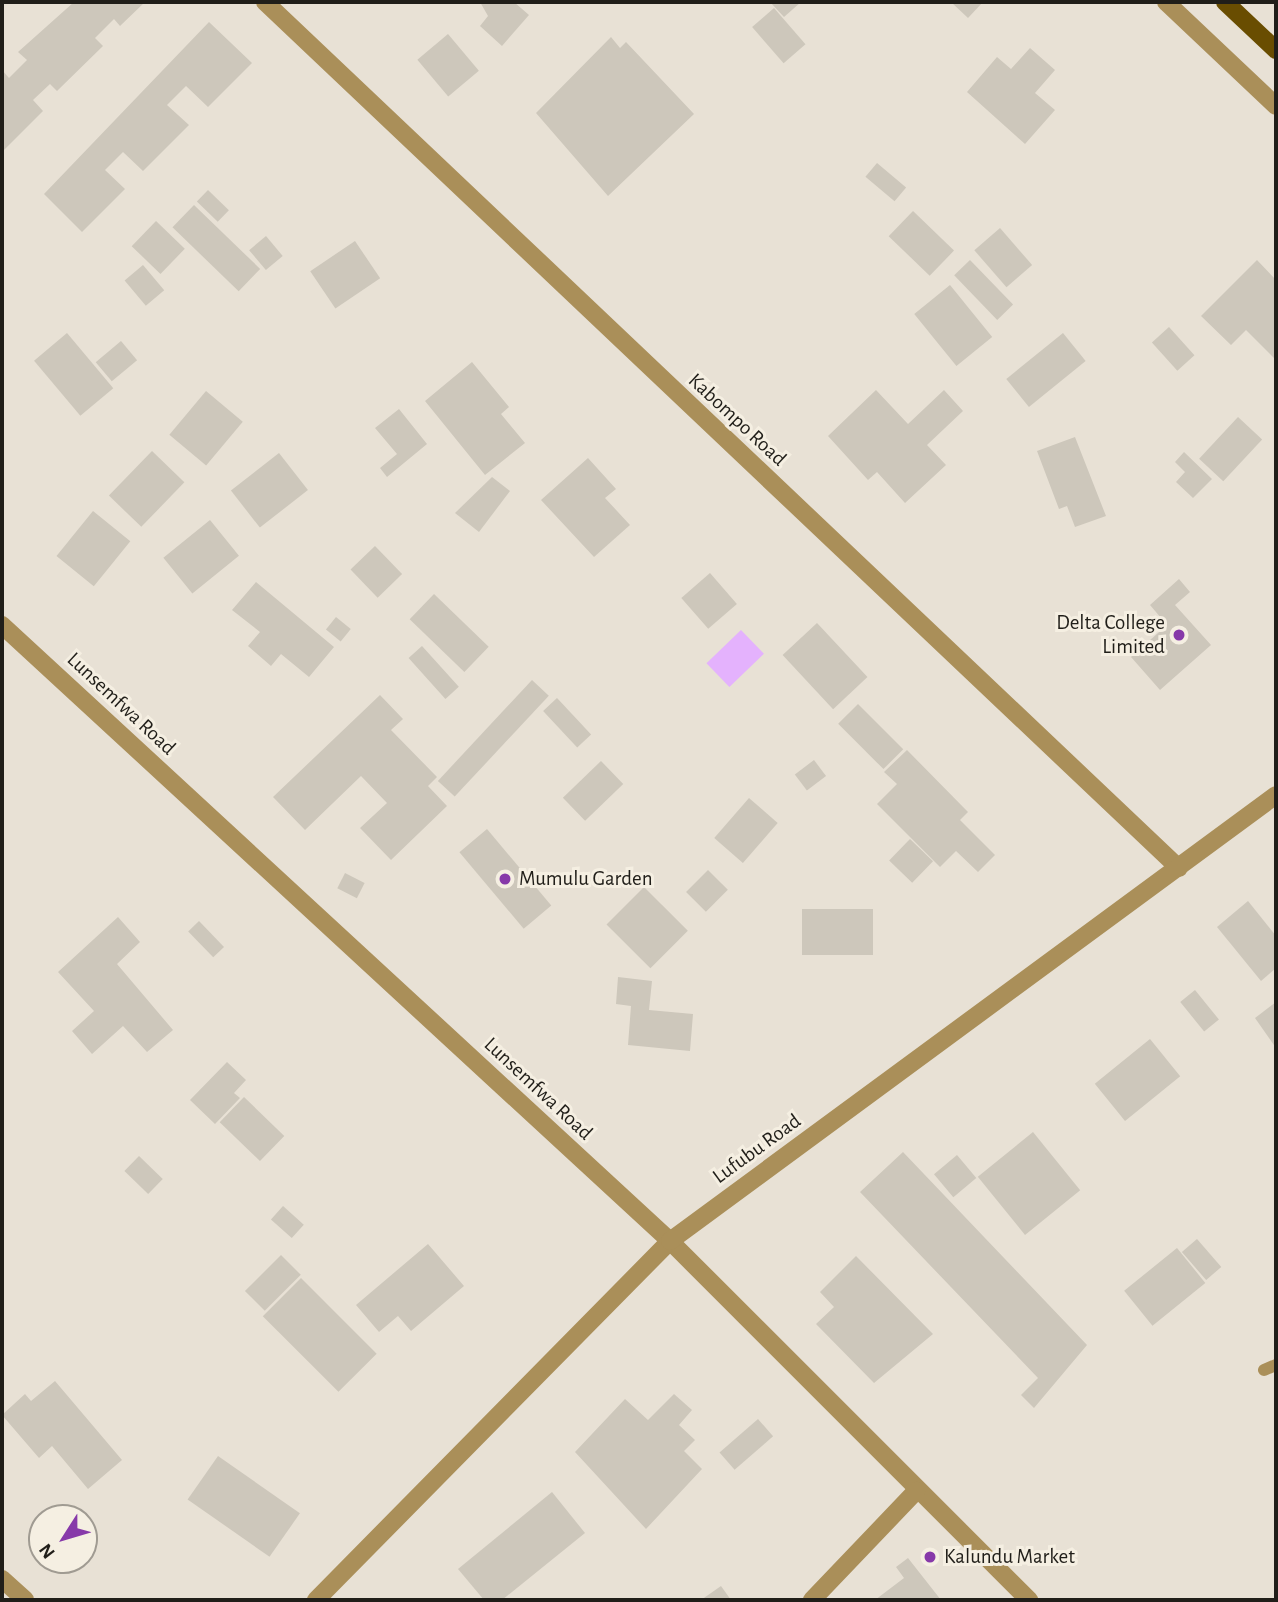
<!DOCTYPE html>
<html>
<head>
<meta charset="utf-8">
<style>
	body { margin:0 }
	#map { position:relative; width:1278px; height:1602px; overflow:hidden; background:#e8e1d5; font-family:"Alegreya Sans",sans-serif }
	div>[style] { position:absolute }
	.water>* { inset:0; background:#e4b2fd; transform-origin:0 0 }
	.building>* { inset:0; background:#cdc7bb; transform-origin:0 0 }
	.lane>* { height:12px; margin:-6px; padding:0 6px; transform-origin:6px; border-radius:6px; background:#aa8f59 }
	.street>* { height:18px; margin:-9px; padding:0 9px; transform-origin:9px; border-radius:9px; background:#aa8f59 }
	.primary>* { height:18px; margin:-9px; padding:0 9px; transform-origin:9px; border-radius:9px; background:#694d01 }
	.dots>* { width:19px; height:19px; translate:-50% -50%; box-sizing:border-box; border:4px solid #f5efe2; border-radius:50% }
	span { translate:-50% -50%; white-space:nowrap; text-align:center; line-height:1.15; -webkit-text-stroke:6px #f5efe2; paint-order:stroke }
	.street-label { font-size:21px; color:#201e19 }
	.poi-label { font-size:21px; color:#201e19 }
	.right { translate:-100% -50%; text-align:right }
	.left { translate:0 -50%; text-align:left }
	.frame { position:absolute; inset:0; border:4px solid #201e19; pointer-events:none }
	.north { position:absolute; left:28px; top:1504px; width:70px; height:70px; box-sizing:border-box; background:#f5efe2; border:2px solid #a09b92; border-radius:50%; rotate:233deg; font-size:19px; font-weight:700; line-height:28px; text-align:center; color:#201e19 }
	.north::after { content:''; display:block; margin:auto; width:24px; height:32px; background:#8739a9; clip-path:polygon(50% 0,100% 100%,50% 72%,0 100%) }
</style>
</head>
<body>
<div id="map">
	<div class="water">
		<i style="left:741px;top:630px;width:33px;height:48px;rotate:46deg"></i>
	</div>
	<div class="building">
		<i style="clip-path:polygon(74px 2px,145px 2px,120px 26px,114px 19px,95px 38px,103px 46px,57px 91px,50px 84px,33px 100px,43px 111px,2px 152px,2px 70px,9px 78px,27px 60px,18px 52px)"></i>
		<i style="clip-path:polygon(480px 2px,514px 2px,529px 15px,502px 46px,480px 26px,488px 16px)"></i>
		<i style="clip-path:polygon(770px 2px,801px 2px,784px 17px)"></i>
		<i style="clip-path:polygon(951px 2px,983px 2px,968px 18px)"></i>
		<i style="left:774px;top:8px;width:48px;height:29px;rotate:49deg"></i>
		<i style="clip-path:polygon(209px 22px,252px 63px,208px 107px,186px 86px,167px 105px,189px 125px,143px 171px,123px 152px,105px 170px,125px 189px,82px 232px,44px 194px)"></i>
		<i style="left:448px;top:34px;width:48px;height:40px;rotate:50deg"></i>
		<i style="clip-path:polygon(611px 37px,620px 48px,626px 42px,694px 114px,608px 196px,536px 113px)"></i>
		<i style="clip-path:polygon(1030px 48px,1055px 70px,1035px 93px,1055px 110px,1025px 144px,967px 92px,997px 57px,1011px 69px)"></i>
		<i style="left:877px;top:163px;width:38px;height:18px;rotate:40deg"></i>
		<i style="left:208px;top:190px;width:29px;height:16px;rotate:44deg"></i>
		<i style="left:194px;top:205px;width:92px;height:31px;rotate:44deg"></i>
		<i style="left:913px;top:211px;width:57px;height:35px;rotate:44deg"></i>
		<i style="left:156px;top:221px;width:40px;height:35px;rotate:44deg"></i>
		<i style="left:1000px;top:228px;width:49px;height:34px;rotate:49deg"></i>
		<i style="left:266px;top:236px;width:26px;height:22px;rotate:50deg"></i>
		<i style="left:355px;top:241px;width:45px;height:54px;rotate:56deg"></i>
		<i style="left:970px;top:260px;width:62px;height:22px;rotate:46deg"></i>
		<i style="clip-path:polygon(1257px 260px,1276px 280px,1276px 360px,1246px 330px,1231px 345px,1201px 316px)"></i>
		<i style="left:143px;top:265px;width:33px;height:24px;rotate:50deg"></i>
		<i style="left:950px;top:285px;width:67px;height:46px;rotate:51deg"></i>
		<i style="left:1169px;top:327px;width:38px;height:23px;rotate:48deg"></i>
		<i style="left:67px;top:333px;width:72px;height:43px;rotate:50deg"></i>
		<i style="left:1063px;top:333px;width:36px;height:73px;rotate:51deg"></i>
		<i style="left:121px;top:341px;width:25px;height:33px;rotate:50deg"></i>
		<i style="clip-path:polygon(472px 362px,509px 407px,501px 414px,525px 443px,485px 475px,425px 401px)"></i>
		<i style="clip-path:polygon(876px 390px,908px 424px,944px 390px,963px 411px,927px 445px,946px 465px,905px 503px,877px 472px,868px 480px,828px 436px)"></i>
		<i style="left:206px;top:391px;width:48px;height:57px;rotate:40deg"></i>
		<i style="clip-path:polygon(399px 409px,427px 444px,387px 477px,380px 468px,397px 454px,375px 428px)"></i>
		<i style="left:1238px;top:417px;width:33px;height:57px;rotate:43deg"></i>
		<i style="clip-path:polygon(1075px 437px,1106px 516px,1075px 527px,1067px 506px,1059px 509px,1037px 451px)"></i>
		<i style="left:152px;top:451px;width:45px;height:62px;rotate:44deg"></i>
		<i style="clip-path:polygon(1184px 452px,1212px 479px,1193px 498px,1176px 482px,1185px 472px,1175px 462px)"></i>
		<i style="left:279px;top:453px;width:47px;height:61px;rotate:52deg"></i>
		<i style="clip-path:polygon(588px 458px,616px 489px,605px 498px,630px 525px,594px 557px,541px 500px)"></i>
		<i style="clip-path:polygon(492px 477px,510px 491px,479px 532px,455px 513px)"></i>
		<i style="left:93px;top:511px;width:48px;height:58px;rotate:39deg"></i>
		<i style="left:210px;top:520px;width:46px;height:60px;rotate:51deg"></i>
		<i style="left:375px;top:546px;width:39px;height:34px;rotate:46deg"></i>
		<i style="left:710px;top:573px;width:41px;height:38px;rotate:49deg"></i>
		<i style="clip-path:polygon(1179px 579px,1190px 592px,1175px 605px,1211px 645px,1160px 690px,1131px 657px,1167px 625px,1150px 605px)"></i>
		<i style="clip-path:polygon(256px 582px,334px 647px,309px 677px,281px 654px,271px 666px,248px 646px,260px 632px,232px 610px)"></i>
		<i style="left:434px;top:594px;width:76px;height:35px;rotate:44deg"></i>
		<i style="left:336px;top:617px;width:19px;height:16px;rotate:39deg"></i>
		<i style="left:817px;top:623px;width:74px;height:47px;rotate:47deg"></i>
		<i style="left:422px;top:646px;width:55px;height:18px;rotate:48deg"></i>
		<i style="left:532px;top:680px;width:23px;height:138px;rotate:43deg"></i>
		<i style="clip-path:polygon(380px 695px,403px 719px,391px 730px,437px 777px,428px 786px,447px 806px,391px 860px,360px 828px,387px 803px,361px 776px,305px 830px,273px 797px)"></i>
		<i style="left:557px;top:698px;width:50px;height:19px;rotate:47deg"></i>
		<i style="left:858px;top:704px;width:64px;height:28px;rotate:45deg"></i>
		<i style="clip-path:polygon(907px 750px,968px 812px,960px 820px,995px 855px,978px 872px,956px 851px,940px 867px,877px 804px,897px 784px,884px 772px)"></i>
		<i style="left:814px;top:760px;width:20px;height:24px;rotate:53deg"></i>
		<i style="left:601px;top:761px;width:32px;height:53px;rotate:46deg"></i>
		<i style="left:749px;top:798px;width:38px;height:53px;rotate:41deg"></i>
		<i style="left:487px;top:829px;width:100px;height:36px;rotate:50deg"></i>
		<i style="left:910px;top:839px;width:32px;height:30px;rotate:44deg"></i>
		<i style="left:708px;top:870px;width:28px;height:31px;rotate:45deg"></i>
		<i style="left:345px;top:873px;width:22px;height:17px;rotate:27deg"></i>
		<i style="left:644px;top:887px;width:62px;height:53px;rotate:45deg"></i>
		<i style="clip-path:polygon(1248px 901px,1276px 936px,1276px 968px,1261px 981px,1217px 927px)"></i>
		<i style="left:873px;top:909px;width:46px;height:71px;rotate:90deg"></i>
		<i style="clip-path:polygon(118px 917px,140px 942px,117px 964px,173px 1030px,147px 1052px,123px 1026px,92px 1054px,72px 1031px,94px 1011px,58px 972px)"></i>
		<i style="left:199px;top:921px;width:36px;height:15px;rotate:46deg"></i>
		<i style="clip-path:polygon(618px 977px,652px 981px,649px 1010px,693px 1014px,690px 1051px,628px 1045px,631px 1006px,616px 1004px)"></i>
		<i style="left:1195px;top:990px;width:38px;height:19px;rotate:51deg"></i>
		<i style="clip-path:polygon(1276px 1002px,1276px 1048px,1255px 1018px)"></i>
		<i style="left:1150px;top:1039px;width:48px;height:71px;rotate:51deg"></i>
		<i style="clip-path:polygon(227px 1062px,246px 1080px,234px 1093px,240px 1098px,215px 1124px,190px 1100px)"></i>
		<i style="left:244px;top:1097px;width:56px;height:35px;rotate:44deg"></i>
		<i style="left:1033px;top:1132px;width:75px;height:71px;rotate:51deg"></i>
		<i style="clip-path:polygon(903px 1152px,1087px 1345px,1034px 1408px,1021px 1395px,1038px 1378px,860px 1192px)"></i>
		<i style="left:957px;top:1155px;width:30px;height:30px;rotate:50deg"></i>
		<i style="left:139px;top:1156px;width:33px;height:21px;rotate:44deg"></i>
		<i style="left:283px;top:1206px;width:28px;height:18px;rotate:42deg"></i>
		<i style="left:1197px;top:1239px;width:37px;height:20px;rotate:49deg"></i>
		<i style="clip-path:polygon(428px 1244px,464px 1286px,411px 1331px,398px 1316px,379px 1332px,356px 1305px)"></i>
		<i style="left:1177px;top:1248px;width:45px;height:68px;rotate:51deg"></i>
		<i style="left:281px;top:1255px;width:28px;height:51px;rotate:45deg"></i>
		<i style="clip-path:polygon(856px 1256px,933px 1334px,874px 1383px,816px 1324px,834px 1307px,820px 1292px)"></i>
		<i style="left:301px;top:1278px;width:107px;height:54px;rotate:45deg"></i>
		<i style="clip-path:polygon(55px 1381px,122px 1460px,88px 1489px,52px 1446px,39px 1458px,2px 1415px,25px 1394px,31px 1401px)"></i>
		<i style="clip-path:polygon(674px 1394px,692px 1410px,679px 1425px,695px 1440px,684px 1451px,702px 1469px,646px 1529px,575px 1452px,625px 1399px,648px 1420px)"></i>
		<i style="left:758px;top:1419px;width:23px;height:51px;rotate:49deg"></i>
		<i style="left:218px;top:1456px;width:100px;height:53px;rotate:35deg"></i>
		<i style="clip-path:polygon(552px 1492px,585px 1533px,502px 1600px,484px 1600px,458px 1569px)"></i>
		<i style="clip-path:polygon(908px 1558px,941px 1600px,875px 1600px,904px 1578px,896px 1567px)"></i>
		<i style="clip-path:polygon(721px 1586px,731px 1600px,701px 1600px)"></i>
	</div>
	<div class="lane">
		<i style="left:1264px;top:1370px;width:13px;rotate:-23deg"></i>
	</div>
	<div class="street">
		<i style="left:265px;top:2px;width:1259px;rotate:43.46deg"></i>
		<i style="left:1166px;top:2px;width:151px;rotate:43.4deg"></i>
		<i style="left:2px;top:625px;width:909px;rotate:42.68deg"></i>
		<i style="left:670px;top:1241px;width:508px;rotate:45deg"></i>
		<i style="left:2px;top:1579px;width:31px;rotate:42deg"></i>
		<i style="left:316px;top:1600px;width:504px;rotate:-45.4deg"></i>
		<i style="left:670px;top:1241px;width:752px;rotate:-36.35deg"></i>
		<i style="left:812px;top:1600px;width:151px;rotate:-46.3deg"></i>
	</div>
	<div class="primary">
		<i style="left:1225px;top:2px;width:70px;rotate:43.3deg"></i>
	</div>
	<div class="dots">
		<i style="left:1179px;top:635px;background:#8739a9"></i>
		<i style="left:505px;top:879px;background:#8739a9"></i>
		<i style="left:930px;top:1557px;background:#8739a9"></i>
	</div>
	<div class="street-label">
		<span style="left:737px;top:420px;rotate:43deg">Kabompo Road</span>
		<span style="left:121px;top:704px;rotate:43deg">Lunsemfwa Road</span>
		<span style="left:538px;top:1089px;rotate:43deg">Lunsemfwa Road</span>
		<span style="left:757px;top:1149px;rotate:-36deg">Lufubu Road</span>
	</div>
	<div class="poi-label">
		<span class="right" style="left:1165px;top:635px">Delta College<br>Limited</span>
		<span class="left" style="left:519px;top:879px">Mumulu Garden</span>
		<span class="left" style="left:944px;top:1557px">Kalundu Market</span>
	</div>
	<div class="frame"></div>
	<div class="north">N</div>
</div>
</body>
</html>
